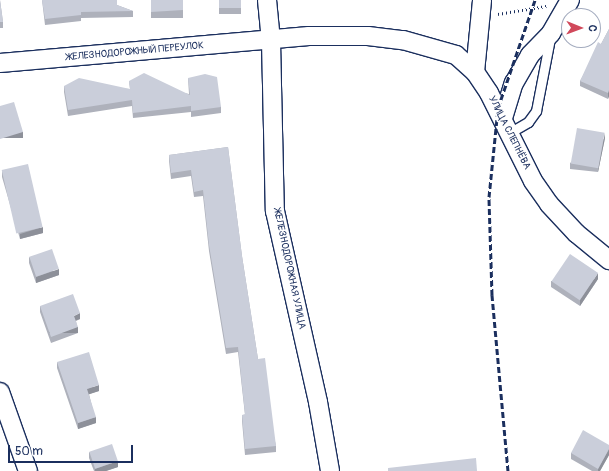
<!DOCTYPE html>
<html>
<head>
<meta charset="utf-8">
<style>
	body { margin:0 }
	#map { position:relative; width:609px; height:471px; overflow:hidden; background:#fff; font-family:Pangolin,sans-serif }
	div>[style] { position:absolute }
	.path>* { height:2.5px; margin-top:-1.25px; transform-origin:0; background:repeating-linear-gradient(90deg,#1b2f5e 0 1px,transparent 0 4px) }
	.roads { filter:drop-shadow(1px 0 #1b2f5e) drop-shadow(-1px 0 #1b2f5e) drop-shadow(0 1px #1b2f5e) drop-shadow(0 -1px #1b2f5e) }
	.lane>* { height:9px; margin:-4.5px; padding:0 4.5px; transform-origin:4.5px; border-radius:4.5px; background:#fff }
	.street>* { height:18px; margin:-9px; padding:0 9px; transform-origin:9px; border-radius:9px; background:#fff }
	.rail>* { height:3px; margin-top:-1.5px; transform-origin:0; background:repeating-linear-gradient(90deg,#1b2f5e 0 6px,transparent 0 9px) }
	.wall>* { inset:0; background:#aeb1bb; transform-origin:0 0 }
	.shaded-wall>* { inset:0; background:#8d9099; transform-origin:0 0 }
	.building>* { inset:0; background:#caceda; transform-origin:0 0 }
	span { translate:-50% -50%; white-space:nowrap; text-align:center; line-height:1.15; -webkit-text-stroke:3px #fff; paint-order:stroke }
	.street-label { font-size:10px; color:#1b2f5e }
	.north { position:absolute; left:561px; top:8px; width:40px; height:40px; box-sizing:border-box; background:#fff; border:1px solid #a4acbf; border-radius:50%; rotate:91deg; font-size:11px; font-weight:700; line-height:16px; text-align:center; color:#1b2f5e }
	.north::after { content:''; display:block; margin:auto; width:14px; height:18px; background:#d1495b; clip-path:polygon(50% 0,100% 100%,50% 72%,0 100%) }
	.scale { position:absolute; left:8px; top:445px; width:125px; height:18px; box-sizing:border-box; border:2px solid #1b2f5e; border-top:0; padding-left:5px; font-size:12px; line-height:14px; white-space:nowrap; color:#1b2f5e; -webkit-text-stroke:3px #fff; paint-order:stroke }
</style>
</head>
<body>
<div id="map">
	<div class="path">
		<i style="left:498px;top:14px;width:49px;rotate:-9.5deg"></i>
	</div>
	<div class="roads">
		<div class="lane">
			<i style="left:509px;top:133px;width:22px;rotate:-30deg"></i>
			<i style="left:528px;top:122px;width:14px;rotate:-54deg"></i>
			<i style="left:536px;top:111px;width:74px;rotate:-79.1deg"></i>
		</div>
		<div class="street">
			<i style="left:267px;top:0;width:41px;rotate:84.4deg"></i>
			<i style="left:271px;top:41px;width:170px;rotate:88.7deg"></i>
			<i style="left:275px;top:211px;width:196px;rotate:77.3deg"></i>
			<i style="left:318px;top:402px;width:70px;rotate:80.1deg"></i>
			<i style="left:0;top:63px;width:310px;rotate:-5deg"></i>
			<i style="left:309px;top:36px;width:59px"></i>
			<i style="left:368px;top:36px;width:35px;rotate:7deg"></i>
			<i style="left:403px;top:40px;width:55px;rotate:15.8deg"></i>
			<i style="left:456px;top:55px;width:25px;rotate:42deg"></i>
			<i style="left:475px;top:72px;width:25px;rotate:56deg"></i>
			<i style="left:489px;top:93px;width:98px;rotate:63.4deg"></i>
			<i style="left:533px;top:181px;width:28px;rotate:55deg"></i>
			<i style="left:549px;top:204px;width:40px;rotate:47deg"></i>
			<i style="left:576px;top:233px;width:43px;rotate:39.3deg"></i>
			<i style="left:475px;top:72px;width:72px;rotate:-84.4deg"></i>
			<i style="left:503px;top:118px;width:37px;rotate:-73deg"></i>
			<i style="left:514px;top:83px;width:32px;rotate:-60deg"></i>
			<i style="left:530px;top:55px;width:30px;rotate:-46deg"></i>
			<i style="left:551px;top:33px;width:38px;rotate:-60deg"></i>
			<i style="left:0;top:392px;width:84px;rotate:70.5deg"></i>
		</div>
	</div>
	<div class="rail">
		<i style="left:508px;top:471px;width:177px;rotate:-95.2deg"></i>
		<i style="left:492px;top:295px;width:98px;rotate:-91.8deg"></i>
		<i style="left:489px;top:197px;width:89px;rotate:-84.2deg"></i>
		<i style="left:498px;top:108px;width:114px;rotate:-71.1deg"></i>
	</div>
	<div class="wall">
		<i style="clip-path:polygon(0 0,3px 22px,3px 28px,0 28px)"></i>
		<i style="clip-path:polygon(42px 0,117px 0,117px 5px,133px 11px,133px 17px,81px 18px,81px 21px,45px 25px)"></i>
		<i style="left:151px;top:0;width:32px;height:18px"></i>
		<i style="left:219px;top:0;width:22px;height:14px"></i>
		<i style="clip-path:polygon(609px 29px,609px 96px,608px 99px,580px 86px,580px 81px,601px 44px)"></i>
		<i style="clip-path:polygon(188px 78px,221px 107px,221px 113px,191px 117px,191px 112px,133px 118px,132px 106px,68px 116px,64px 92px,64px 86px,130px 89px,129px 81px,189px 94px)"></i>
		<i style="clip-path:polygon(605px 138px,598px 172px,570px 169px,570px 163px)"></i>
		<i style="clip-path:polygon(228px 147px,242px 256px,258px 359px,276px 446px,276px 452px,245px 455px,242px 421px,242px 415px,245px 415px,238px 352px,226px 354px,209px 251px,203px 196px,194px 197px,191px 176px,171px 179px,169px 161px,169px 155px)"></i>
		<i style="clip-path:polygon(2px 171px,43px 233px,20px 239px,2px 177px)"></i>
		<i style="clip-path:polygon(29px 257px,59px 275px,36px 283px,29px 263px)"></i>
		<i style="clip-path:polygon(598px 279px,580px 306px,551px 287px,551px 281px)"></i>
		<i style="clip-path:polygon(40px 306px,80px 319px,76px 321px,78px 333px,51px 343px,40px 312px)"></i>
		<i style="clip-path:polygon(57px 362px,99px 391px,89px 394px,96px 423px,78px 429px,57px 368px)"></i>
		<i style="clip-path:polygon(609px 445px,609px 455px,600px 471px,592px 471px,571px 459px,571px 453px)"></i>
		<i style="clip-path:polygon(89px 452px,118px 467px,106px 471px,94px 471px,89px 458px)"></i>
	</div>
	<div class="shaded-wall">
		<i style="clip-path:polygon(609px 90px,609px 96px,608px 99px,608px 93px)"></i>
		<i style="left:23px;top:132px;width:6px;height:24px;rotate:90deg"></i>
		<i style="clip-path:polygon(605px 133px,605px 138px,598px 172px,598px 167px)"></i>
		<i style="clip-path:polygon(43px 227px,43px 233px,20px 239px,20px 234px)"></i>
		<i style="clip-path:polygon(59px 269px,59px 275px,36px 283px,36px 277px)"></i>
		<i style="clip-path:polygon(598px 273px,598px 279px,580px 306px,580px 300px)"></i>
		<i style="clip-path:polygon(80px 313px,80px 319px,74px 321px,74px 316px)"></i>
		<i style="left:78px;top:327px;width:6px;height:29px;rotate:90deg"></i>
		<i style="clip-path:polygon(99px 385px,99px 391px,87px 395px,87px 389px)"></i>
		<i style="clip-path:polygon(96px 417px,96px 423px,78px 429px,78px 423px)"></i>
		<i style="clip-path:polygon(609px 449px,609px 455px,600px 471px,598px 471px,598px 469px)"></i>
		<i style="clip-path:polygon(118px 461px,118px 467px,106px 471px,95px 471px,95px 469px)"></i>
	</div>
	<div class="building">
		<i style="clip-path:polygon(0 0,3px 22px,0 22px)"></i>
		<i style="clip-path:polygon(42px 0,117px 0,117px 5px,133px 11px,81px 12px,81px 15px,45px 19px)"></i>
		<i style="clip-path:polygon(151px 0,183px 0,183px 10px,151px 12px)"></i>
		<i style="left:219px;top:0;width:22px;height:8px"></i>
		<i style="clip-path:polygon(609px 29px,609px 90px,608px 93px,580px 81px,598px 42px,601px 44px)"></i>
		<i style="clip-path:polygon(144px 73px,190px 95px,188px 78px,205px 74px,217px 77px,221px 107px,191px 111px,191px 106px,133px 113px,132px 100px,68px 110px,64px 86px,79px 78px,130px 89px,129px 81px)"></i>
		<i style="clip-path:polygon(14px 102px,23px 132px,0 139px,0 106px)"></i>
		<i style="left:577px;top:128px;width:28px;height:36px;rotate:10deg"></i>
		<i style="clip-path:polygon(228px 147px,242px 256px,258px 359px,265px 358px,276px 446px,245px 449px,242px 415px,245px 414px,238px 347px,226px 348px,209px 245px,203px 190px,194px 192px,191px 170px,171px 173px,169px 155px)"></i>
		<i style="left:28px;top:164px;width:65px;height:27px;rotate:77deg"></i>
		<i style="left:52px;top:249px;width:21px;height:24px;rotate:71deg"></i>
		<i style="left:570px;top:254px;width:34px;height:33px;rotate:34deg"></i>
		<i style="clip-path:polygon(73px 294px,80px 313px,74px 316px,78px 327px,51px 337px,40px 306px)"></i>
		<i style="clip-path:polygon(89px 352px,99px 385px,87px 389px,96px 417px,78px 423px,57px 362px)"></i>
		<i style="clip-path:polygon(583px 430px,609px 445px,609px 449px,598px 469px,571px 453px)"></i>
		<i style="left:112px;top:444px;width:18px;height:24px;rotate:71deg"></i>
		<i style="clip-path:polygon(476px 458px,477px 471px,388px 471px,388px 468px)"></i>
	</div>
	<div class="street-label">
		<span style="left:135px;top:52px;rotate:-5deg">ЖЕЛЕЗНОДОРОЖНЫЙ ПЕРЕУЛОК</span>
		<span style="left:509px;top:133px;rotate:63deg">УЛИЦА СЛЕПНЁВА</span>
		<span style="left:289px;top:269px;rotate:78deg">ЖЕЛЕЗНОДОРОЖНАЯ УЛИЦА</span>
	</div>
	<div class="north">С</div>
	<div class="scale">50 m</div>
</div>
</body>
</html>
